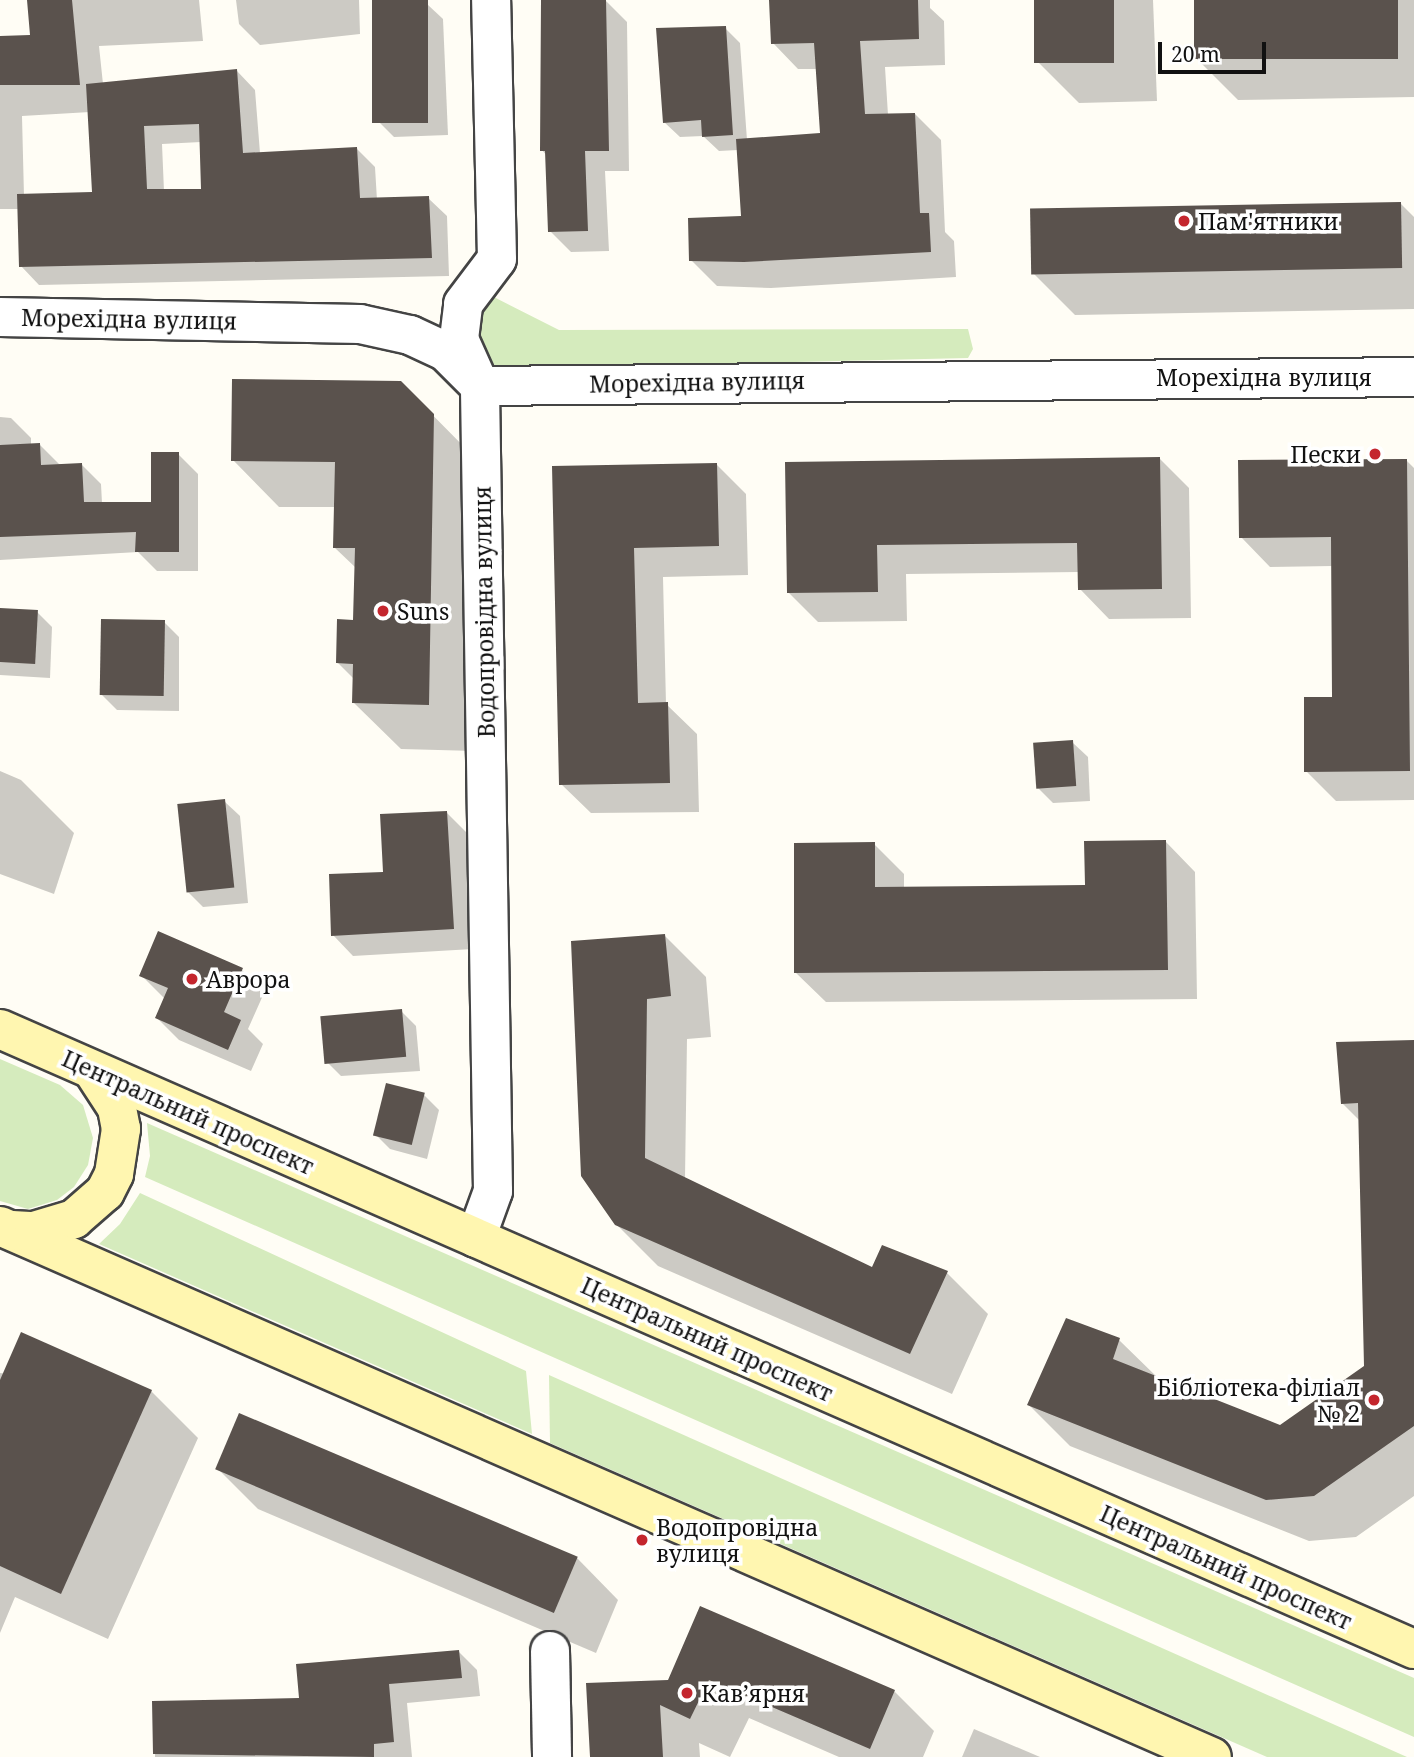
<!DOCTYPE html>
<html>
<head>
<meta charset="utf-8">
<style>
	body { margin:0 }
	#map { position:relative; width:1414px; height:1757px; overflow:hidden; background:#fffdf5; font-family:"Noto Serif",serif }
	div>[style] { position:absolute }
	.green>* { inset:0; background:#d5ebbd }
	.shadow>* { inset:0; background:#0003 }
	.building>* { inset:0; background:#5a524d; transform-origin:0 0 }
	.roads { filter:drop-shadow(2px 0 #444) drop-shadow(-2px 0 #444) drop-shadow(0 2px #444) drop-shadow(0 -2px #444) }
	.street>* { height:38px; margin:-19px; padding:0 19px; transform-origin:19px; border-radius:19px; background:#fff }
	.secondary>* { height:38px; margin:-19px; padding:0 19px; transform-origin:19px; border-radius:19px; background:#fff6b0 }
	.dots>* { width:19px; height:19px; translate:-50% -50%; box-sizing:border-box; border:4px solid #fff; border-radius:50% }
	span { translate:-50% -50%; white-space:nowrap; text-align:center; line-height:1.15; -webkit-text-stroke:7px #fff; paint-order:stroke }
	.poi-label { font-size:23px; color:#111 }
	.left { translate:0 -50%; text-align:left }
	.right { translate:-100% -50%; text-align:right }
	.street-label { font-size:23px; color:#111 }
	.scale { position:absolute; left:1158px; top:42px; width:108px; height:32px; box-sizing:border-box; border:4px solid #111; border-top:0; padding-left:9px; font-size:21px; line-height:24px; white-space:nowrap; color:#111; -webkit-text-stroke:5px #fff; paint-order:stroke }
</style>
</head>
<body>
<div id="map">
	<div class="green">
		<i style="clip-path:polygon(486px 293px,559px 330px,968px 329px,973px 349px,968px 358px,502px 369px,474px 353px,472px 305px)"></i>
		<i style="clip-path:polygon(0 1059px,60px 1085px,83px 1105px,93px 1138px,88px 1165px,74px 1187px,57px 1200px,28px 1209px,0 1201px)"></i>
		<i style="clip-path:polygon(147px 1123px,1414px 1678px,1414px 1737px,145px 1177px,150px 1156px)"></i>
		<i style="clip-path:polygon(140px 1193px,526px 1371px,532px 1434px,99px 1244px,120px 1224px)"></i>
		<i style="clip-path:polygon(549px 1375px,1407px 1757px,1267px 1757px,550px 1443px)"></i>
	</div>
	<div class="shadow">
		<i style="clip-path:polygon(evenodd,28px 0,199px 0,203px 41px,99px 46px,103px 84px,237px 71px,255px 90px,260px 153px,356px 148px,375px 167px,377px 200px,428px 198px,447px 216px,449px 276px,39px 285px,21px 266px,19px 209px,0 209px,0 38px,32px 36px,28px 0,90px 112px,94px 194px,24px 196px,22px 116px,90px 112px,28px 0,201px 142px,202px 190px,164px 191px,162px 144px,201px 142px)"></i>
		<i style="clip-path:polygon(236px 0,359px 0,360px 34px,260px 45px,239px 24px)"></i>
		<i style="clip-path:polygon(772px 0,930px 0,930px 8px,944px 21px,945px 65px,885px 67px,888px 115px,915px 114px,941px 140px,945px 232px,954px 241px,956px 277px,771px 288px,717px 286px,691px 260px,743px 218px,738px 150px,719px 151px,703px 136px,680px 137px,664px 122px,725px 28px,740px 43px,747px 140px,822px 135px,818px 69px,798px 69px,773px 43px)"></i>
		<i style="clip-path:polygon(1036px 0,1153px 0,1157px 101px,1079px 103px,1038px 62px)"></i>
		<i style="clip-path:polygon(1195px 0,1414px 0,1414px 97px,1238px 100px,1197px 59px)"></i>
		<i style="clip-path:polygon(606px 1px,627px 22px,629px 171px,605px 171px,609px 251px,571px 252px,550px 231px,547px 156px,542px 150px)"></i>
		<i style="clip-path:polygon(427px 4px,443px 19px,448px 135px,394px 137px,379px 122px)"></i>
		<i style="clip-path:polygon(1400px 203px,1414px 217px,1414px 309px,1075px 315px,1034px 274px)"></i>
		<i style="clip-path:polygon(401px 383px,480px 463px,475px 751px,401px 749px,354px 703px,354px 679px,338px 663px,355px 622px,356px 568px,335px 548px,336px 507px,279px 507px,233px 460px)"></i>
		<i style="clip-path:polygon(0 417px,11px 418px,31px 438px,31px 445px,40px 445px,59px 464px,82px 465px,101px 484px,102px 503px,153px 503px,178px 454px,198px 474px,198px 571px,157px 571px,138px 552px,0 560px)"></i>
		<i style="clip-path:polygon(1160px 459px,1189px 488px,1191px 618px,1109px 619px,1080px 589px,1079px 572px,906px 574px,907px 621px,818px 622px,788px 592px,787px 464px)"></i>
		<i style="clip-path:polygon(1407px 461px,1414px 468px,1414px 800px,1336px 801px,1306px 771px,1334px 699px,1333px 566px,1270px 567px,1241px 537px)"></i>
		<i style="clip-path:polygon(716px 464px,746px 494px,748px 575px,663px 577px,666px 704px,697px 734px,699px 812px,591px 813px,561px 784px,554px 467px)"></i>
		<i style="clip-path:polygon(0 610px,37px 612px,52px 627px,50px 678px,0 675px)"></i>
		<i style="clip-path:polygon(164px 622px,179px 637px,179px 711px,117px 710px,102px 695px)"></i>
		<i style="clip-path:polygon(1072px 742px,1088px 757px,1090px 801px,1053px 803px,1038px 788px)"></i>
		<i style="clip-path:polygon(0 771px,21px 780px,74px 833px,54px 894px,0 874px)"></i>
		<i style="clip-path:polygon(224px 801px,240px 816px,248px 903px,203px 907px,188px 892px)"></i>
		<i style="clip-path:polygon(446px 812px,467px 833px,473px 949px,353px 956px,333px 935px,385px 874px)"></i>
		<i style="clip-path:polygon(1166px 842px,1195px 872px,1197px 999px,826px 1002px,796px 973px,874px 844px,904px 874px,904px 888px,1087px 887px)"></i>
		<i style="clip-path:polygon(665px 936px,706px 977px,711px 1037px,687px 1039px,685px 1179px,872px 1269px,947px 1273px,988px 1314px,952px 1394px,658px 1266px,616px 1224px,583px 1175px)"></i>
		<i style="clip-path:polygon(242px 970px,264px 993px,248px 1029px,263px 1044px,251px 1071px,179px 1040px,157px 1018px,165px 999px,141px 975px)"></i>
		<i style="clip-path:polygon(401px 1011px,416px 1026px,420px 1071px,341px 1076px,326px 1061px)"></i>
		<i style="clip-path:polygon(1414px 1041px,1414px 1496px,1356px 1537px,1309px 1541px,1070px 1446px,1029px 1405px,1119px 1340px,1159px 1379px,1280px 1427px,1366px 1367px,1360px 1121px,1342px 1103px)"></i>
		<i style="clip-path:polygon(424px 1095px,439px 1110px,427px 1159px,390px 1149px,375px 1134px)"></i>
		<i style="clip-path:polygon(0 1373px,151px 1391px,198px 1438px,108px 1639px,15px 1597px,0 1633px)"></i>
		<i style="clip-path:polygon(217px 1468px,577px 1558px,618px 1600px,596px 1653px,258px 1509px)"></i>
		<i style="clip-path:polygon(701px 1608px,894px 1691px,934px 1731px,923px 1757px,839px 1757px,749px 1718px,730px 1757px,699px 1743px,700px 1757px,591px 1757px,669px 1681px)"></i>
		<i style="clip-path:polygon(458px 1651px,477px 1670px,480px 1696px,407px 1703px,412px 1757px,155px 1757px,154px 1703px,301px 1700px)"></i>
		<i style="clip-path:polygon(974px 1729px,1040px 1757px,962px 1757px)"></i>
	</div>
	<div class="building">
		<i style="clip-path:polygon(27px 0,72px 0,80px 85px,0 85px,0 36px,30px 35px)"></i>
		<i style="left:372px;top:0;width:56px;height:123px"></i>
		<i style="clip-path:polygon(541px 0,606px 0,609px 151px,585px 151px,588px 231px,548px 232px,545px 151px,540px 151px)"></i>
		<i style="clip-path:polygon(769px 0,918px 0,919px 39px,860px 41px,865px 114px,915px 113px,920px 213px,929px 213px,931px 252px,744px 262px,689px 261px,688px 218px,741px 216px,736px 139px,820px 133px,814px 43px,771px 44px)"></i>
		<i style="left:1034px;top:0;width:80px;height:63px"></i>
		<i style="left:1194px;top:0;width:204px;height:59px"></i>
		<i style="clip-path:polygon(726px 26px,733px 135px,702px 137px,701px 120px,663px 123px,656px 28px)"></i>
		<i style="clip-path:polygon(evenodd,237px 69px,243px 153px,357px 147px,360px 198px,429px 196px,432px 258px,19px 267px,17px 194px,92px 192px,86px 84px,237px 69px,199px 124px,201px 189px,147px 189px,144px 126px,199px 124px)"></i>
		<i style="left:1401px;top:202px;width:66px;height:371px;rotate:89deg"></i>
		<i style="clip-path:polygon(232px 379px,401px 381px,434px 414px,429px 705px,352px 703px,353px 664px,336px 663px,337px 619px,353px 620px,355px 548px,333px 548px,335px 462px,231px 461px)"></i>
		<i style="clip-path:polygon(40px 443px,41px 465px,82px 463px,84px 502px,151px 502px,151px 452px,179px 452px,179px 552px,135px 552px,136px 532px,0 537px,0 445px)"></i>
		<i style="clip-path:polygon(1160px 457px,1162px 589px,1078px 590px,1077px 543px,877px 545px,878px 592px,787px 593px,785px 462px)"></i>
		<i style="clip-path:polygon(1407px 459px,1410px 771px,1304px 772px,1304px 697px,1332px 697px,1331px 537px,1239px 538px,1238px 460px)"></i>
		<i style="clip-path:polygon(717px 463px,719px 546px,634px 548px,638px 703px,668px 702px,670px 783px,559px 785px,552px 466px)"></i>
		<i style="left:0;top:608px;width:38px;height:54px;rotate:3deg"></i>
		<i style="left:101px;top:619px;width:64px;height:76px;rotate:1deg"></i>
		<i style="left:1073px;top:740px;width:46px;height:40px;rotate:86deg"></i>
		<i style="left:225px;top:799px;width:89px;height:48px;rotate:84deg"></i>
		<i style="clip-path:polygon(447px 811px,454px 929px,331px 936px,329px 874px,383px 872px,380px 814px)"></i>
		<i style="clip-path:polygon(1166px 840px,1168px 970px,794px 973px,794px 843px,875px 842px,875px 887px,1085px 885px,1084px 841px)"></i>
		<i style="clip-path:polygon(158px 931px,243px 968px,224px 1012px,241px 1020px,228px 1050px,155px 1018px,168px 988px,139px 976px)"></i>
		<i style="clip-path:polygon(665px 934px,671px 996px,647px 999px,645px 1158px,872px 1267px,882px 1245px,948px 1271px,910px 1354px,615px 1225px,581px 1176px,571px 941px)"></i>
		<i style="left:402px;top:1009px;width:48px;height:82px;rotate:85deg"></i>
		<i style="clip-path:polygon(1414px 1040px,1414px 1426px,1314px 1496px,1266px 1500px,1027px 1405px,1066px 1318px,1120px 1338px,1113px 1359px,1280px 1425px,1364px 1366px,1358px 1103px,1341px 1104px,1336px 1042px)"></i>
		<i style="left:386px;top:1083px;width:40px;height:54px;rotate:14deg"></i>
		<i style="clip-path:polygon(21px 1332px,152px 1390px,61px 1594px,0 1566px,0 1380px)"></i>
		<i style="left:239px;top:1413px;width:368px;height:61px;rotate:23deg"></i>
		<i style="clip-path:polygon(700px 1606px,895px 1690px,870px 1749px,709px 1680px,690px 1719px,660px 1705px,663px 1757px,590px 1757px,586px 1683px,668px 1680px)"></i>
		<i style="clip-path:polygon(459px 1650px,462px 1678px,389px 1684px,394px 1742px,374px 1744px,374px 1757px,153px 1754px,152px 1701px,299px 1698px,296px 1664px)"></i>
	</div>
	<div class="roads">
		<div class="street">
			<i style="left:0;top:317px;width:360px;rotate:1.1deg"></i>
			<i style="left:360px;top:324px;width:51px;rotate:12.4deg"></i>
			<i style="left:410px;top:335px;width:38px;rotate:25deg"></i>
			<i style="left:445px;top:351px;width:49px;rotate:45deg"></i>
			<i style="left:480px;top:386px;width:934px;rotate:-0.55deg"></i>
			<i style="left:476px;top:1238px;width:50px;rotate:-70.1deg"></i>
			<i style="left:493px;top:1191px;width:805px;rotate:-90.93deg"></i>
			<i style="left:480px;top:386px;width:51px;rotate:-114.1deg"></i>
			<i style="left:459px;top:339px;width:35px;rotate:-83deg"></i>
			<i style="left:463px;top:304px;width:56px;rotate:-52.9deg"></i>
			<i style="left:497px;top:259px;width:259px;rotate:-91.3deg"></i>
			<i style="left:550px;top:1651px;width:106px;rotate:88.9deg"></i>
		</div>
		<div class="secondary">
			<i style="left:0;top:1029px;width:1544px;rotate:23.68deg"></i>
			<i style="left:0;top:1226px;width:1323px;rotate:23.66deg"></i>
			<i style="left:12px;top:1230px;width:22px;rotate:3deg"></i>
			<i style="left:34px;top:1231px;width:42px;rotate:-16.7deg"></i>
			<i style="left:74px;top:1219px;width:41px;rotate:-41.1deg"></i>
			<i style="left:105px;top:1192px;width:20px;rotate:-63deg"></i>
			<i style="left:114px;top:1174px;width:46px;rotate:-81.2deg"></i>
			<i style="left:121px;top:1129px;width:21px;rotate:-101deg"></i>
			<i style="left:117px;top:1108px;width:44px;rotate:-123deg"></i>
		</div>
	</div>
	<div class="dots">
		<i style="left:1184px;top:221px;background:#c4262e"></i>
		<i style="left:1375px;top:454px;background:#c4262e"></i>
		<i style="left:383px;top:611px;background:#c4262e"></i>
		<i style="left:192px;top:979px;background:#c4262e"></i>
		<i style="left:1374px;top:1400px;background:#c4262e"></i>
		<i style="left:642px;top:1540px;background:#c4262e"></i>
		<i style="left:687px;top:1693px;background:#c4262e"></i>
	</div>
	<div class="poi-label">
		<span class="left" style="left:1198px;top:221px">Пам'ятники</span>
		<span class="right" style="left:1361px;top:454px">Пески</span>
		<span class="left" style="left:397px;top:611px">Suns</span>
		<span class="left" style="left:206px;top:979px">Аврора</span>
		<span class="right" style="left:1360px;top:1400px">Бібліотека-філіал<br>№ 2</span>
		<span class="left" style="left:656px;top:1540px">Водопровідна<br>вулиця</span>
		<span class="left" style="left:701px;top:1693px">Кав’ярня</span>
	</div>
	<div class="street-label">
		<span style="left:129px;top:319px;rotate:1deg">Морехідна вулиця</span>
		<span style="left:1264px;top:377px">Морехідна вулиця</span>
		<span style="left:697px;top:382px;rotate:-1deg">Морехідна вулиця</span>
		<span style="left:484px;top:612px;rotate:-91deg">Водопровідна вулиця</span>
		<span style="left:188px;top:1112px;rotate:24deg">Центральний проспект</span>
		<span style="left:707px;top:1339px;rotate:24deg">Центральний проспект</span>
		<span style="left:1226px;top:1567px;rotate:24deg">Центральний проспект</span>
	</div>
	<div class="scale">20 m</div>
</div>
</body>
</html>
